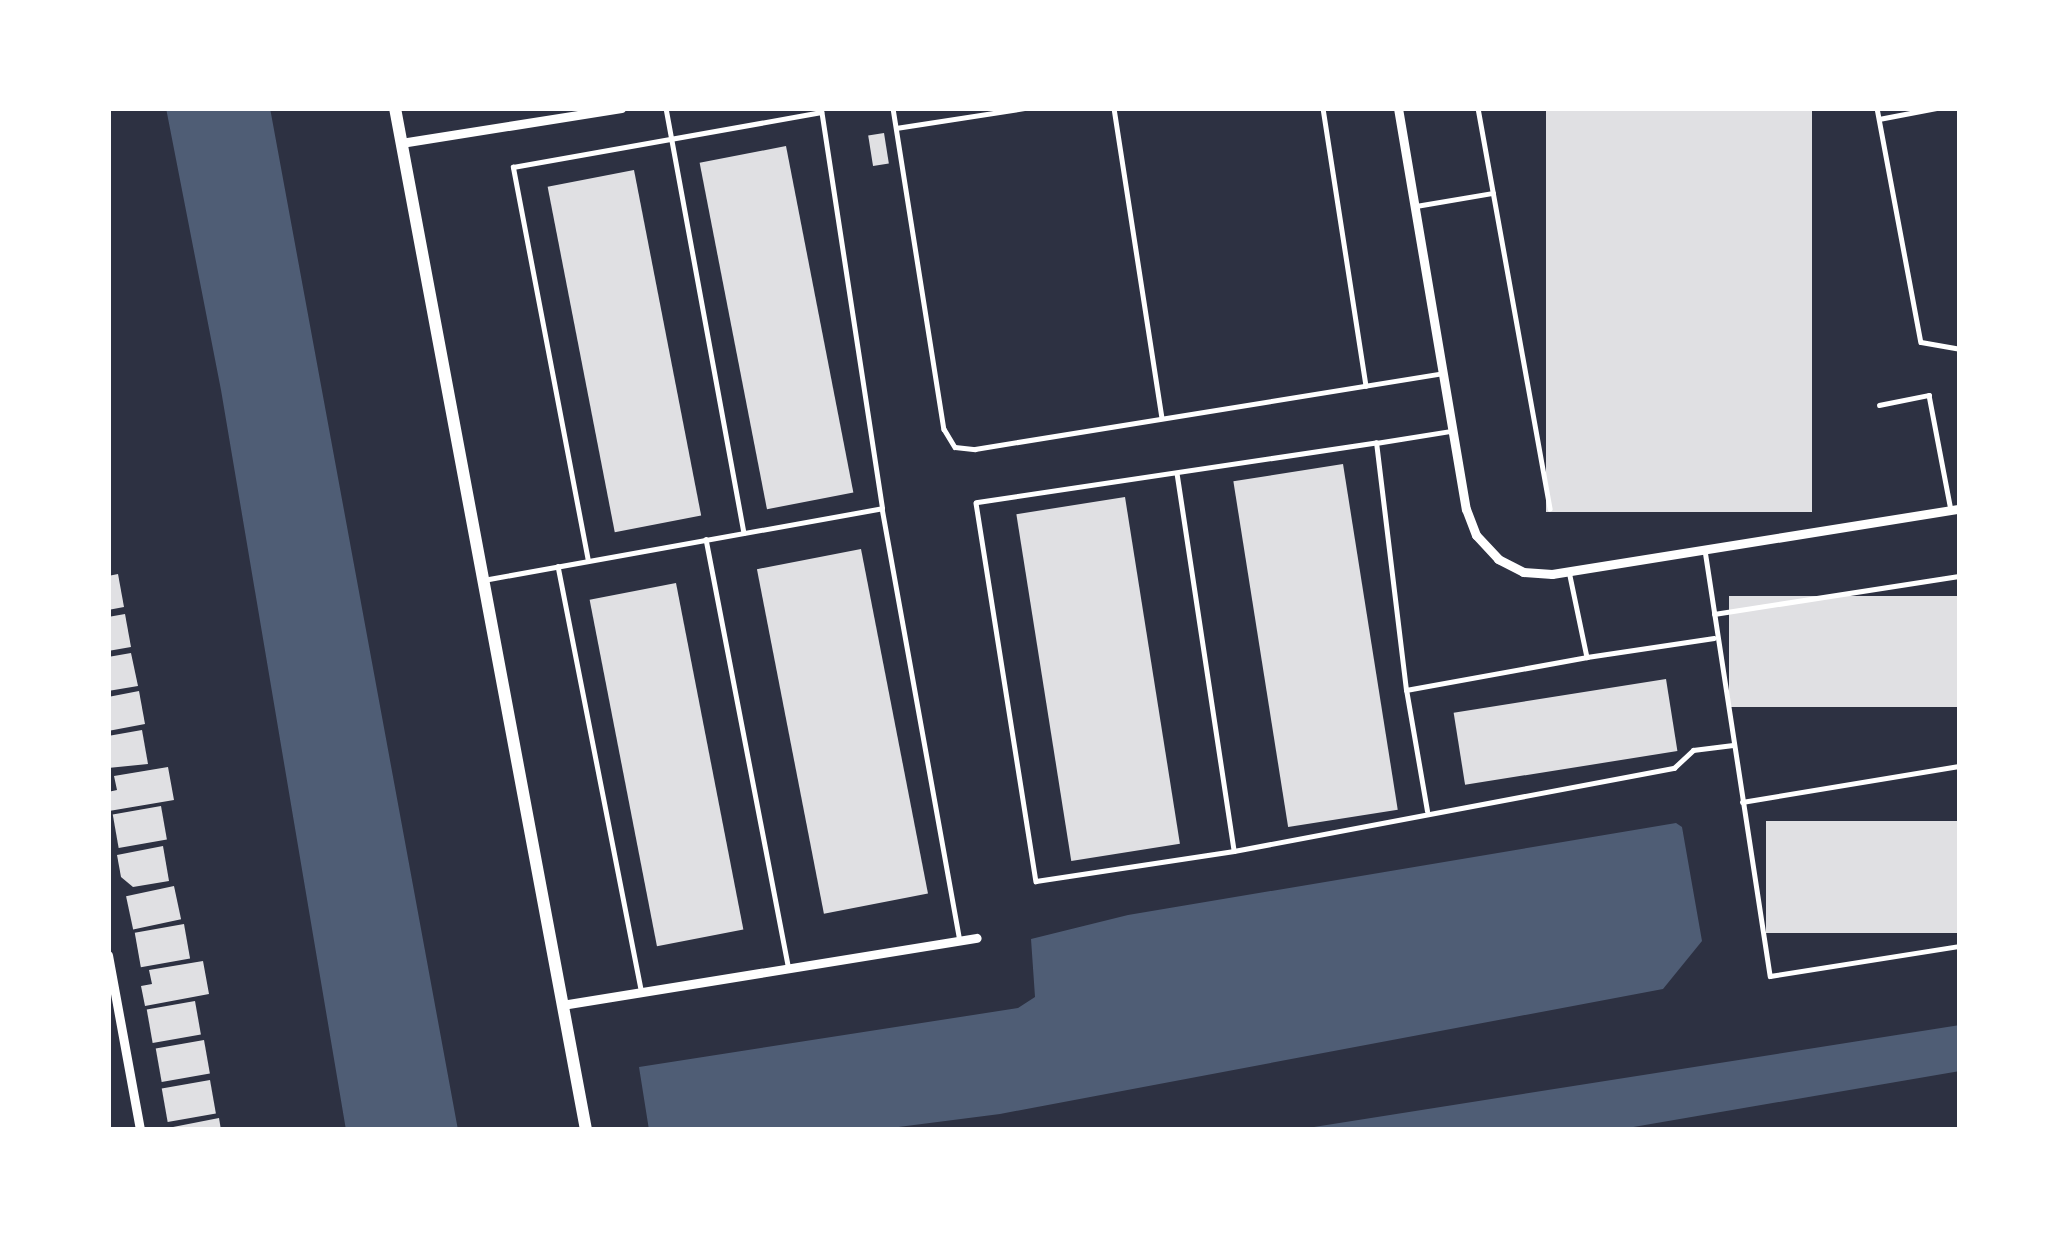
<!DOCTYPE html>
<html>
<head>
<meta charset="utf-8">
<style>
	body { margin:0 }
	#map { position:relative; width:2068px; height:1238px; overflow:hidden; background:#2d3142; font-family:"Open Sans",sans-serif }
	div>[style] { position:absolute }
	.water>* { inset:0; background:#4f5d75 }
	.building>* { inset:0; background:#e0e0e3; transform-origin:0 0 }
	.service>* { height:4.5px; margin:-2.25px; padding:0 2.25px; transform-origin:2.25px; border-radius:2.25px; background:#fff }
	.minor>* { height:9px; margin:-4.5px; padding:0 4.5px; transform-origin:4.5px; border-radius:4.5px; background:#fff }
	.tertiary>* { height:12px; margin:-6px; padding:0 6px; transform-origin:6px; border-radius:6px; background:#fff }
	span { translate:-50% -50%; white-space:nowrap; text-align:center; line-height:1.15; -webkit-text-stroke:9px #fff; paint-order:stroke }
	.frame { position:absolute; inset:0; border:111px solid #fff; pointer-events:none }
</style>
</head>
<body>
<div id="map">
	<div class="water">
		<i style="clip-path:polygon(166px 108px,270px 108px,458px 1130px,346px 1130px,221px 390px)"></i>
		<i style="clip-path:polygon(1676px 823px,1682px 827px,1702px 941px,1663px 989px,1000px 1114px,875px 1130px,649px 1130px,639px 1067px,1018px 1008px,1035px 997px,1031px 939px,1128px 915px)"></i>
		<i style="clip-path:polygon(1960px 1025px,1960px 1071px,1616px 1130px,1295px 1130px)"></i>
	</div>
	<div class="building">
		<i style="left:1546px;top:108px;width:266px;height:404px"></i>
		<i style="left:884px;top:133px;width:31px;height:16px;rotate:81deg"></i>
		<i style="left:786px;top:146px;width:353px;height:88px;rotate:79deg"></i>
		<i style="left:634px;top:170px;width:352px;height:88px;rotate:79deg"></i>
		<i style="left:1343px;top:464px;width:350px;height:111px;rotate:81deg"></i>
		<i style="left:1125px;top:497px;width:351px;height:110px;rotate:81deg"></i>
		<i style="left:861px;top:549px;width:351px;height:106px;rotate:79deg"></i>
		<i style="clip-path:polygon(118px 574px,124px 607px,108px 610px,108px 576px)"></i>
		<i style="left:676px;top:583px;width:353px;height:88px;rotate:79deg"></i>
		<i style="left:1960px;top:596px;width:111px;height:231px;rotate:90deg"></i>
		<i style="clip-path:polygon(125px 614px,131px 647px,108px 651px,108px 617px)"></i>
		<i style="clip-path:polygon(131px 653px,138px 686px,108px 691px,108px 657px)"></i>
		<i style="left:1666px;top:679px;width:73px;height:215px;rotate:81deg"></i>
		<i style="clip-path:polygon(139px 691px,145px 724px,108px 731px,108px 697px)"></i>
		<i style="clip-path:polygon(142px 730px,148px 764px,108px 768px,108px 736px)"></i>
		<i style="clip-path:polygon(168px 767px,174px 800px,109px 811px,108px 792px,117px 790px,114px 776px)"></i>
		<i style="left:161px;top:806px;width:34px;height:49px;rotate:80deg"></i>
		<i style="left:1960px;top:821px;width:112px;height:194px;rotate:90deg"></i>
		<i style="clip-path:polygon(163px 846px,169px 881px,133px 887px,121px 877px,117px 855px)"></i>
		<i style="left:174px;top:886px;width:34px;height:49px;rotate:78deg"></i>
		<i style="left:184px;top:924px;width:35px;height:50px;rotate:80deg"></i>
		<i style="clip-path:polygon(203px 961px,209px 994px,145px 1006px,141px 986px,152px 984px,149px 970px)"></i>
		<i style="left:195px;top:1001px;width:34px;height:49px;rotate:80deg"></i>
		<i style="left:204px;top:1040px;width:34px;height:49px;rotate:80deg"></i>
		<i style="left:210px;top:1080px;width:34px;height:49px;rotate:80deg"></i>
		<i style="clip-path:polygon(219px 1118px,221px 1130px,168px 1130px,168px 1128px)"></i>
	</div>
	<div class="service">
		<i style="left:666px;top:108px;width:432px;rotate:79.6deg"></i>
		<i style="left:893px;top:108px;width:325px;rotate:81deg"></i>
		<i style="left:944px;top:429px;width:21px;rotate:59deg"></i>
		<i style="left:955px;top:447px;width:20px;rotate:6deg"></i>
		<i style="left:975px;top:449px;width:474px;rotate:-9.2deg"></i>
		<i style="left:1114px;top:108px;width:313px;rotate:81.2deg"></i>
		<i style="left:1323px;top:108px;width:281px;rotate:81.2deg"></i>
		<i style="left:1478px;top:108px;width:407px;rotate:79.8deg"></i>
		<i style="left:1877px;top:108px;width:238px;rotate:79.4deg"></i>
		<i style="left:1921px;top:342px;width:40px;rotate:10deg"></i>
		<i style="left:1879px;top:119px;width:58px;rotate:-10.9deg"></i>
		<i style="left:896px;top:128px;width:131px;rotate:-8.8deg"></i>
		<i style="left:1416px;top:206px;width:78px;rotate:-9.6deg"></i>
		<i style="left:1879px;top:405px;width:51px;rotate:-11.3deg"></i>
		<i style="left:1929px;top:395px;width:117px;rotate:79.2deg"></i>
		<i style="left:1376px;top:443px;width:404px;rotate:171.5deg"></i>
		<i style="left:976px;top:503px;width:383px;rotate:81deg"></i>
		<i style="left:1036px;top:881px;width:200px;rotate:-8.6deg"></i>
		<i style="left:1234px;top:851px;width:448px;rotate:-10.7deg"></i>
		<i style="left:1674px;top:768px;width:26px;rotate:-43deg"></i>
		<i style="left:1693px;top:750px;width:40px;rotate:-7.1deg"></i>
		<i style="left:1177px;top:473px;width:382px;rotate:81.4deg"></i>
		<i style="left:882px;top:508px;width:437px;rotate:79.8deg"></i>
		<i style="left:706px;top:539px;width:437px;rotate:79.1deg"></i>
		<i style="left:1705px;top:550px;width:431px;rotate:81.3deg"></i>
		<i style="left:1770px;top:976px;width:192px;rotate:-9deg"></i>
		<i style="left:588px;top:561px;width:401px;rotate:-100.8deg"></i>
		<i style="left:513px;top:167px;width:313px;rotate:-10.1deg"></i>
		<i style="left:558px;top:566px;width:433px;rotate:78.9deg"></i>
		<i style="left:1569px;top:571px;width:88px;rotate:78.2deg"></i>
		<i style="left:1587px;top:657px;width:128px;rotate:-8.5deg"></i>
		<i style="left:489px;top:579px;width:399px;rotate:-10.2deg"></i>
		<i style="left:882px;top:508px;width:405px;rotate:-98.7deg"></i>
		<i style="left:1714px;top:614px;width:249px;rotate:-8.8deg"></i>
		<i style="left:1406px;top:690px;width:249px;rotate:-96.9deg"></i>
		<i style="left:1376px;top:443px;width:76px;rotate:-9.1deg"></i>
		<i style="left:1742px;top:802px;width:221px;rotate:-9.4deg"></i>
		<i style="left:1427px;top:811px;width:123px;rotate:-99.8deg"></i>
		<i style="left:1406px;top:690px;width:184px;rotate:-10.3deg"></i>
	</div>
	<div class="minor">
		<i style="left:1398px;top:108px;width:407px;rotate:80.4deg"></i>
		<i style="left:1466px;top:509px;width:28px;rotate:69deg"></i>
		<i style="left:1476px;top:535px;width:33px;rotate:47deg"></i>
		<i style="left:1498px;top:559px;width:28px;rotate:27deg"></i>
		<i style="left:1523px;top:572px;width:29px;rotate:4deg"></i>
		<i style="left:1552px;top:574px;width:413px;rotate:-9.1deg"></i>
		<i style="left:401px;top:143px;width:223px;rotate:-9deg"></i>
		<i style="left:108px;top:955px;width:178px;rotate:79.6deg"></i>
		<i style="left:562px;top:1005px;width:420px;rotate:-9.2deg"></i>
	</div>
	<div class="tertiary">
		<i style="left:395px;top:108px;width:1040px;rotate:79.41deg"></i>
	</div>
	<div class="frame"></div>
</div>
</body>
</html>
